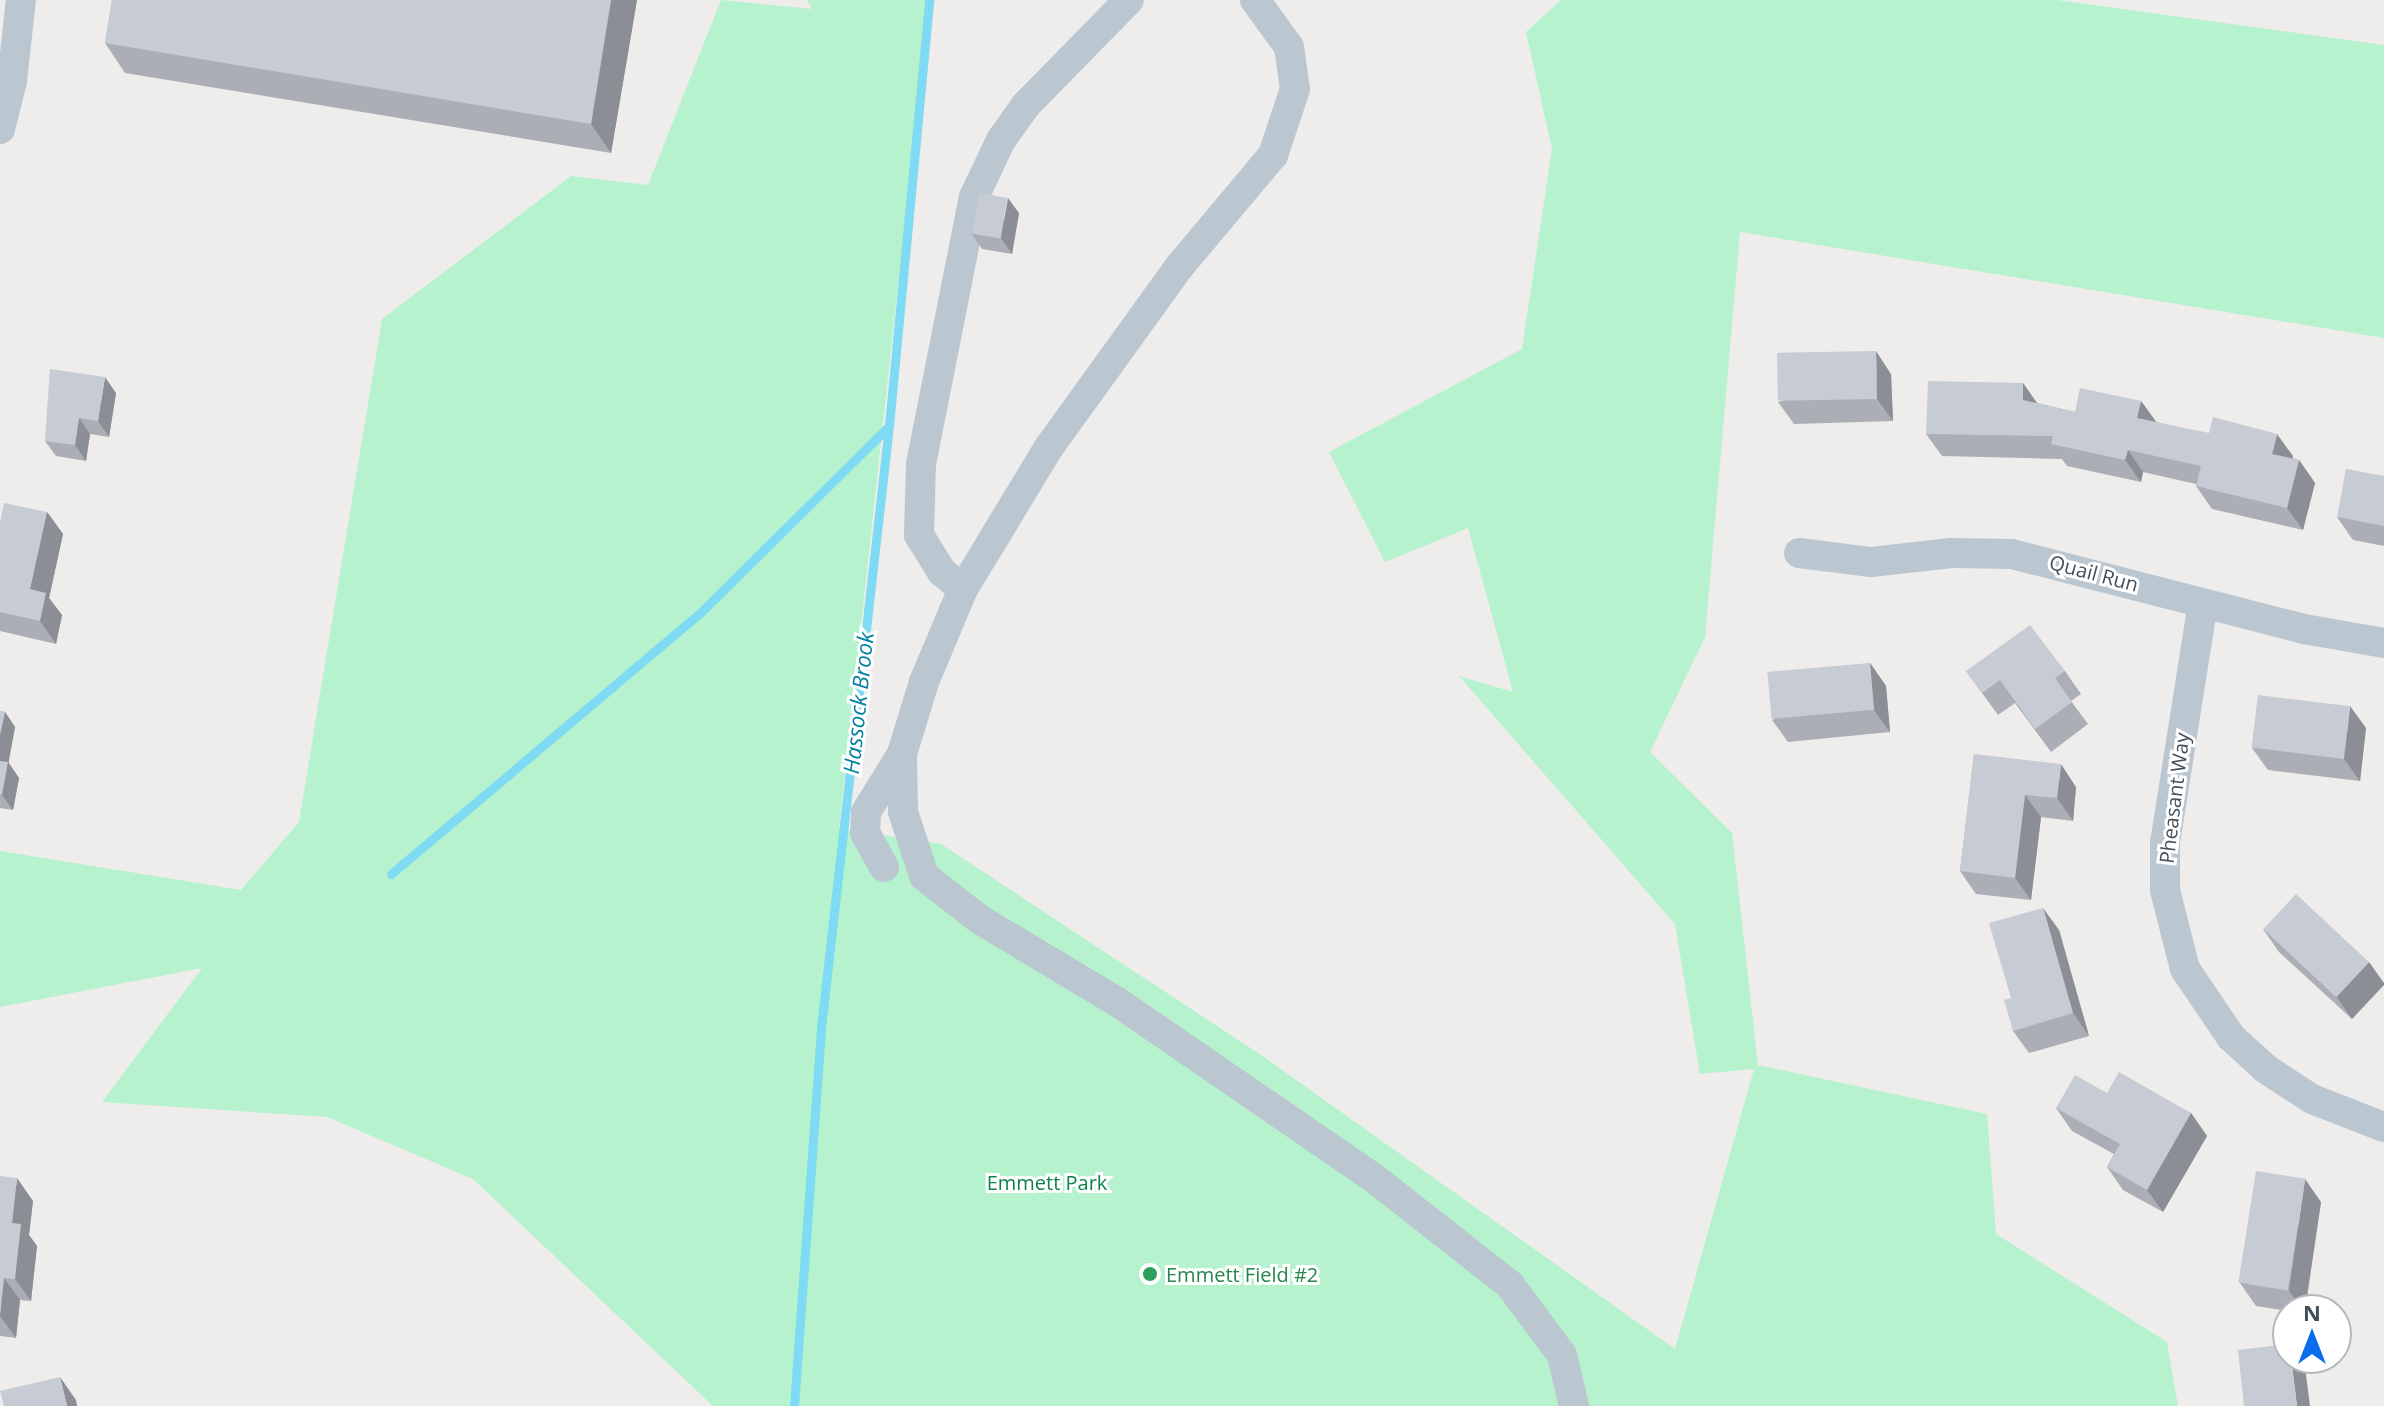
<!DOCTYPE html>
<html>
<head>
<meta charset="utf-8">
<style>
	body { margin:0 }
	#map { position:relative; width:2384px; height:1406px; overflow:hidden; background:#efecec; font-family:"Open Sans",sans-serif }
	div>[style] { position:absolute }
	.green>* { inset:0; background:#b5f2cd }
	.stream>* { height:9px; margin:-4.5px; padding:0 4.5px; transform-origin:4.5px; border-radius:4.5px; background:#7edbf3 }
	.minor>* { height:30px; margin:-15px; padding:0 15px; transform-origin:15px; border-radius:15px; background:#bbc7d0 }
	.wall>* { inset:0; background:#abafb5 }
	.shaded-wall>* { inset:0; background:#8b8e94 }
	.building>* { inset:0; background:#c7cbd3; transform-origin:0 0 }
	.dots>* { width:22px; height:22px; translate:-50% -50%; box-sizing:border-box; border:4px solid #fff; border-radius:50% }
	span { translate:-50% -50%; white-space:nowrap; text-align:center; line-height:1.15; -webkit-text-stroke:6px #fff; paint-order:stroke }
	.street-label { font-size:20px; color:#43505b }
	.park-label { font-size:20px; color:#0e8248 }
	.leisure-label { font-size:20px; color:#27864d }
	.left { translate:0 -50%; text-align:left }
	.water-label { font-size:22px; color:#0280a1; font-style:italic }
	.north { position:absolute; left:2272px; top:1294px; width:80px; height:80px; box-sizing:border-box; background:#fff; border:2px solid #b4b9bd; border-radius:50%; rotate:0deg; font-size:22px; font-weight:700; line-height:32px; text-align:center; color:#43505b }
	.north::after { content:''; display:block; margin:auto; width:28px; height:36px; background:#096cec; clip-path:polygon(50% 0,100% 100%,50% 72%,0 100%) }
</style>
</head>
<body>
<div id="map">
	<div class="green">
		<i style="clip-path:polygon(721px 0,812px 9px,807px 0,929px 0,839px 828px,941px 844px,1261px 1055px,1675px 1349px,1754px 1069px,1700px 1074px,1675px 924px,1459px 676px,1513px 692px,1468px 528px,1385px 562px,1329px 452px,1522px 349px,1552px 149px,1526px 32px,1561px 0,2057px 0,2384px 45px,2384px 338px,1740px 232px,1705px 637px,1650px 752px,1732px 833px,1758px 1065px,1987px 1114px,1996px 1234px,2167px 1342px,2178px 1406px,713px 1406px,473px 1179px,327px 1117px,102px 1102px,202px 968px,0 1007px,0 851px,241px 890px,299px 822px,382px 319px,571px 176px,648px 185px)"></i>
	</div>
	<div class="stream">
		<i style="left:391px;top:874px;width:403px;rotate:-40.2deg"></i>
		<i style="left:699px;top:614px;width:267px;rotate:-44.7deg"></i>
		<i style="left:794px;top:1406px;width:379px;rotate:-85.9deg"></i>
		<i style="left:821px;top:1028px;width:606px;rotate:-83.56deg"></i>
		<i style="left:889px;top:426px;width:428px;rotate:-84.6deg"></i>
	</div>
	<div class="minor">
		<i style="left:1255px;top:0;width:58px;rotate:54.1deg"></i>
		<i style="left:1289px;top:47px;width:42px;rotate:81.9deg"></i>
		<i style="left:1295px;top:89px;width:70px;rotate:108.4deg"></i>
		<i style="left:1273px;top:155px;width:146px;rotate:130deg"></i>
		<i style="left:1179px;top:267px;width:222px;rotate:125.8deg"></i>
		<i style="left:1049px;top:447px;width:166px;rotate:121.2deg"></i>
		<i style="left:963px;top:589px;width:101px;rotate:112.8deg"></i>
		<i style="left:924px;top:682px;width:75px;rotate:107deg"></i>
		<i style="left:902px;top:754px;width:58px;rotate:89deg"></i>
		<i style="left:903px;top:812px;width:67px;rotate:71.8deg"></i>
		<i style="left:924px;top:876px;width:70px;rotate:38deg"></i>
		<i style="left:979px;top:919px;width:163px;rotate:31deg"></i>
		<i style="left:1119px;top:1003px;width:311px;rotate:34.5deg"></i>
		<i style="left:1375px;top:1179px;width:172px;rotate:38.1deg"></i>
		<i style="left:1510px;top:1285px;width:87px;rotate:53.4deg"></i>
		<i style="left:1562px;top:1355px;width:52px;rotate:76.8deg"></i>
		<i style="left:0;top:129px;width:49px;rotate:-76deg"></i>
		<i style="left:12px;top:81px;width:81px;rotate:-83.7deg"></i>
		<i style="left:1799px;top:553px;width:73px;rotate:7.1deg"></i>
		<i style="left:1871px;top:562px;width:81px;rotate:-6.4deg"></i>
		<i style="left:1951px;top:553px;width:61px;rotate:0.9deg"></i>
		<i style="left:2012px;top:554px;width:301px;rotate:14.4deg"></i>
		<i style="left:2304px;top:629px;width:81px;rotate:9.9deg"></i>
		<i style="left:963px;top:589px;width:27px;rotate:-141deg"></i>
		<i style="left:942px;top:572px;width:44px;rotate:-121.9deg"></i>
		<i style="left:919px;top:535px;width:71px;rotate:-88.4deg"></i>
		<i style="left:921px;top:464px;width:272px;rotate:-78.8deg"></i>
		<i style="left:974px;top:197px;width:63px;rotate:-64.7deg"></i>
		<i style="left:1001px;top:140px;width:43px;rotate:-54.5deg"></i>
		<i style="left:1026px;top:105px;width:147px;rotate:-45.6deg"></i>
		<i style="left:2203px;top:603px;width:242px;rotate:99deg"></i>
		<i style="left:2165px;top:842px;width:48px;rotate:90deg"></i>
		<i style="left:2165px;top:890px;width:81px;rotate:75.8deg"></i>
		<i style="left:2185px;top:969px;width:82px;rotate:55.9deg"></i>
		<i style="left:2231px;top:1037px;width:47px;rotate:42.4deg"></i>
		<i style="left:2266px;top:1069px;width:55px;rotate:33.1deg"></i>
		<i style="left:2312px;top:1099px;width:77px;rotate:21.3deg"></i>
		<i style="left:884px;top:867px;width:39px;rotate:-119deg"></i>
		<i style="left:865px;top:833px;width:21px;rotate:-87deg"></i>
		<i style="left:866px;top:812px;width:68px;rotate:-58.2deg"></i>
	</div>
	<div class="wall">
		<i style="clip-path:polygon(112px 0,637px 0,611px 153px,125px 73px,105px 43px)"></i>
		<i style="clip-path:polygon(1019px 213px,1012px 254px,982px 249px,971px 233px)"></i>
		<i style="clip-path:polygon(1891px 374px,1893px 421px,1794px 424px,1778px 402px)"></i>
		<i style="clip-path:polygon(2023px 383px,2037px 403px,2075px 412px,2141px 401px,2156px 422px,2293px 456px,2292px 458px,2299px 460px,2315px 483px,2303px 530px,2212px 509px,2196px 486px,2196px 484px,2143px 472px,2141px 482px,2067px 466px,2062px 459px,1942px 456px,1926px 434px)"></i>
		<i style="clip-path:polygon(116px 393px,109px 437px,90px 434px,86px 461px,56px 456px,45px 441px)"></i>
		<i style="clip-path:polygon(2384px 476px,2384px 546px,2353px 540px,2337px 517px)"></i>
		<i style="clip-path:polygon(47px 512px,63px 534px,49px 598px,62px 615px,56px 644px,0 631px,0 523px)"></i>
		<i style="clip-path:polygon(1870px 663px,1886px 686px,1890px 732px,1788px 742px,1772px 720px)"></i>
		<i style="clip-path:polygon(1966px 671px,2065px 671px,2081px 694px,2071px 701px,2088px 724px,2051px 752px,2015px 703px,1998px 715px)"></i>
		<i style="clip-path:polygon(0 711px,5px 712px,15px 727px,8px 762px,19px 778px,13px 810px,0 808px)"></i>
		<i style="clip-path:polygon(2366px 728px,2360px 781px,2268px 770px,2252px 748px)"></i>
		<i style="clip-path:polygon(1974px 754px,2076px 787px,2073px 821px,2041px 817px,2031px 900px,1976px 894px,1960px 871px)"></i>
		<i style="clip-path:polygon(2263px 929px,2384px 983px,2352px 1019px,2279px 952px)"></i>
		<i style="clip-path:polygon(2059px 930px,2089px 1036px,2029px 1053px,2013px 1031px,2011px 998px)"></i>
		<i style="clip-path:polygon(2107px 1093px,2191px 1113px,2207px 1136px,2163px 1212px,2123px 1190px,2107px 1167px,2114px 1154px,2072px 1131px,2056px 1108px)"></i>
		<i style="clip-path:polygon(0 1176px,33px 1201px,29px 1235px,37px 1246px,31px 1301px,20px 1300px,16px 1338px,0 1336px)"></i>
		<i style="clip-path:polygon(2321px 1202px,2305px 1310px,2288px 1311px,2256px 1306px,2240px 1283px)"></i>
	</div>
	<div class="shaded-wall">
		<i style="clip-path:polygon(611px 0,637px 0,611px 153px,591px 124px)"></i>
		<i style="clip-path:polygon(1008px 198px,1019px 213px,1012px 254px,1001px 238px)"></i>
		<i style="clip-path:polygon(1876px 351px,1891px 374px,1893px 421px,1877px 399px)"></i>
		<i style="clip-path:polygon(105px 377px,116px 393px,109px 437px,98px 421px)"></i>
		<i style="clip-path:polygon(2023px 383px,2039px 406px,2023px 400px)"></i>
		<i style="clip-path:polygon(2141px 401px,2157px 423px,2137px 418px)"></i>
		<i style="clip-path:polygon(79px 418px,90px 434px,86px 461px,75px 445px)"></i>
		<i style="clip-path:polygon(2277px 434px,2293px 456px,2288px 476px,2272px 454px)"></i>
		<i style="clip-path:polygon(2128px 450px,2143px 472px,2141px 482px,2125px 460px)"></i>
		<i style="clip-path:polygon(2299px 460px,2315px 483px,2303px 530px,2287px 508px)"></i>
		<i style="clip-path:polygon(47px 512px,63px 534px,49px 598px,62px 615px,56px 644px,40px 621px,30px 589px)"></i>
		<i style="clip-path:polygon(1870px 663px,1886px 686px,1890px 732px,1874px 710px)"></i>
		<i style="clip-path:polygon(2350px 706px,2366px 728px,2360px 781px,2344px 759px)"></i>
		<i style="clip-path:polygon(5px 712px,15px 727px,8px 766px,8px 762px,19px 778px,13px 810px,2px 795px,0 767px,0 735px)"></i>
		<i style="clip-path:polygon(2061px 764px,2076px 787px,2073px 821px,2057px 798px)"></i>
		<i style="clip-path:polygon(2025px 795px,2041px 817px,2031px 900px,2015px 878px)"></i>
		<i style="clip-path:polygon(2043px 908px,2059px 930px,2089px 1036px,2073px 1013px)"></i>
		<i style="clip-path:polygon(2369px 962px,2384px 983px,2384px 985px,2352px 1019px,2336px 996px)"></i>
		<i style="clip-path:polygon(2191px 1113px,2207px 1136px,2163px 1212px,2147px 1190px)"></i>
		<i style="clip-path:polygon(17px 1178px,33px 1201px,29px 1235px,37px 1246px,31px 1301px,15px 1279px,12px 1223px)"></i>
		<i style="clip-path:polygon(2305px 1179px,2321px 1202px,2305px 1310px,2303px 1310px,2289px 1291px)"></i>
		<i style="clip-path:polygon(4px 1278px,20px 1300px,16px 1338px,0 1316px)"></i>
		<i style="clip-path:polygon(2291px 1358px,2299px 1358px,2305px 1367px,2310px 1406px,2297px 1406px)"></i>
		<i style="clip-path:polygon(60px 1377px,76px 1400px,77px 1406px,67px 1406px)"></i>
	</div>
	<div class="building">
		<i style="clip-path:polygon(112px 0,611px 0,591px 124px,105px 43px)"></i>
		<i style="left:979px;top:193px;width:29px;height:41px;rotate:10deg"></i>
		<i style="left:1876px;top:351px;width:48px;height:99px;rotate:89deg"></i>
		<i style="clip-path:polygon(50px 369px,105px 377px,98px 421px,79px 418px,75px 445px,45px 441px)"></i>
		<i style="clip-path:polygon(1928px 381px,2023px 383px,2023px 400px,2075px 412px,2080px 388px,2141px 401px,2137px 418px,2209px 433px,2213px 417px,2277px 434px,2272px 454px,2299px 460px,2287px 508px,2196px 486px,2201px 466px,2128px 450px,2125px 460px,2051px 444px,2053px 436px,1926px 434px)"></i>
		<i style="clip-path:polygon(2346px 469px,2384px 476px,2384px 526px,2337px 517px)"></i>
		<i style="clip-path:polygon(4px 503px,47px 512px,30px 589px,46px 593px,40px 621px,0 612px,0 523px)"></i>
		<i style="clip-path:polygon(2030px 625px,2065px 671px,2055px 678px,2072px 702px,2035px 729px,2000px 680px,1982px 693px,1966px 671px)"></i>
		<i style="left:1870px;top:663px;width:47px;height:103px;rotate:85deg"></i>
		<i style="left:2258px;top:695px;width:93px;height:53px;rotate:7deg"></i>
		<i style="clip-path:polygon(0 711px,5px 712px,0 735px)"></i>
		<i style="clip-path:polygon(1974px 754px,2061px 764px,2057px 798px,2025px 795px,2015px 878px,1960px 871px)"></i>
		<i style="clip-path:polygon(0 761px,8px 762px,2px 795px,0 794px)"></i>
		<i style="left:2296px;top:894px;width:100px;height:48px;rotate:43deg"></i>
		<i style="clip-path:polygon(2043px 908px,2073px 1013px,2013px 1031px,2004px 1000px,2011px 998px,1989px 923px)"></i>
		<i style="clip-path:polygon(2119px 1072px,2191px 1113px,2147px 1190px,2107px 1167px,2120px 1144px,2056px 1108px,2075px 1075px,2107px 1093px)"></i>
		<i style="left:2256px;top:1171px;width:50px;height:113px;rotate:9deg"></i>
		<i style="clip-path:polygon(0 1176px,17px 1178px,12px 1223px,21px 1224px,15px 1279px,4px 1278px,0 1315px)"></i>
		<i style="clip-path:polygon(2288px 1344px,2288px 1358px,2291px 1358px,2297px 1406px,2244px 1406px,2238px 1350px)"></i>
		<i style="clip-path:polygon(60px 1377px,67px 1406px,4px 1406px,0 1391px)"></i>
	</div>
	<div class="dots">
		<i style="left:1150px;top:1274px;background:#2e9e5b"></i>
	</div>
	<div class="street-label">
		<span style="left:2094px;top:573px;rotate:15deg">Quail Run</span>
		<span style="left:2174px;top:798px;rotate:-83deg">Pheasant Way</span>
	</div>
	<div class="park-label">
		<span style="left:1047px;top:1182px">Emmett Park</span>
	</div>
	<div class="leisure-label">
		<span class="left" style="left:1166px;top:1274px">Emmett Field #2</span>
	</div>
	<div class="water-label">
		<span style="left:858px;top:703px;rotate:-84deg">Hassock Brook</span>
	</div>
	<div class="north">N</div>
</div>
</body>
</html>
